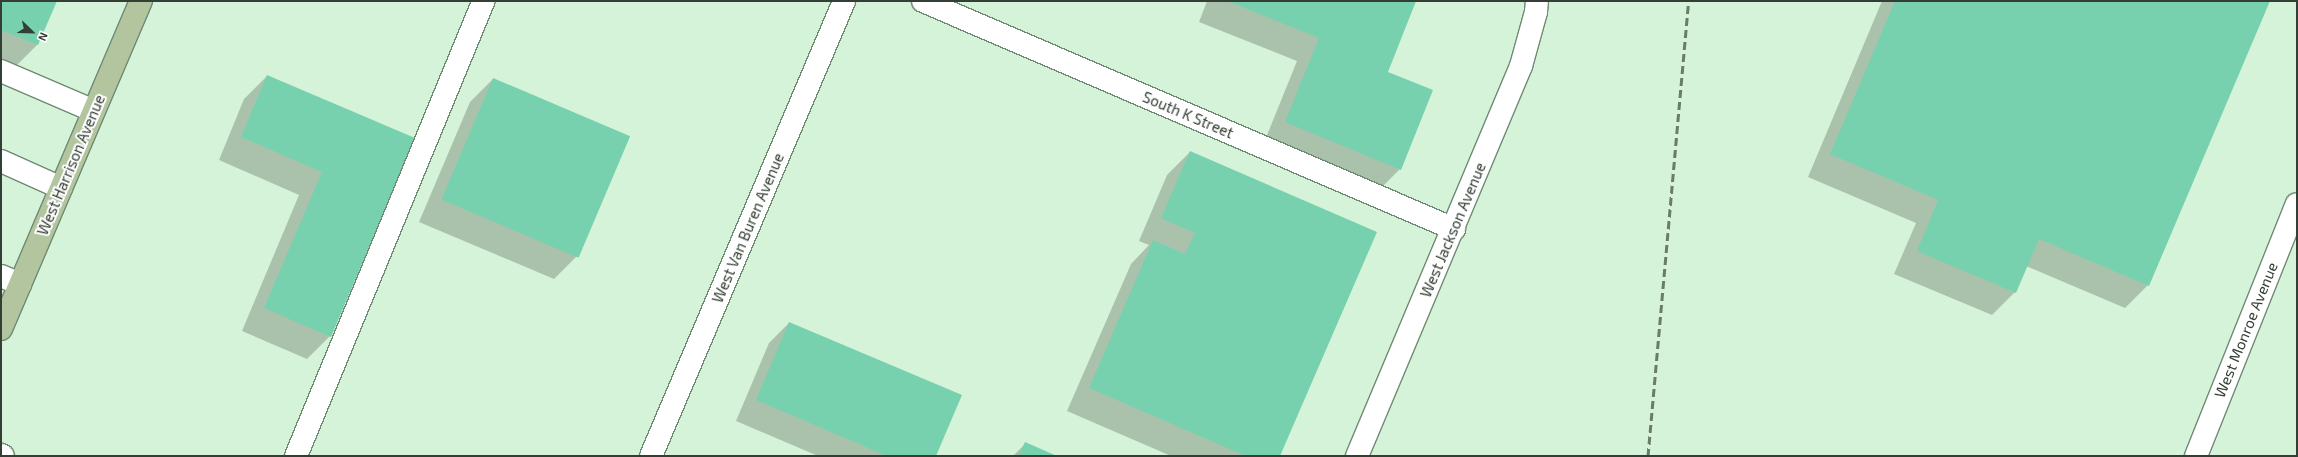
<!DOCTYPE html>
<html>
<head>
<meta charset="utf-8">
<style>
	body { margin:0 }
	#map { position:relative; width:2298px; height:457px; overflow:hidden; background:#d5f3d8; font-family:"Exo 2",sans-serif }
	div>[style] { position:absolute }
	.shadow>* { inset:0; background:#0003 }
	.building>* { inset:0; background:#77d1ae; transform-origin:0 0 }
	.roads { filter:drop-shadow(1px 0 #6f8a72) drop-shadow(-1px 0 #6f8a72) drop-shadow(0 1px #6f8a72) drop-shadow(0 -1px #6f8a72) }
	.minor>* { height:22px; margin:-11px; padding:0 11px; transform-origin:11px; border-radius:11px; background:#fff }
	.major>* { height:22px; margin:-11px; padding:0 11px; transform-origin:11px; border-radius:11px; background:#b2c59e }
	.rail>* { height:3px; margin-top:-1.5px; transform-origin:0; background:repeating-linear-gradient(90deg,#697b6b 0 8px,transparent 0 12px) }
	span { translate:-50% -50%; white-space:nowrap; text-align:center; line-height:1.15; -webkit-text-stroke:4px #fff; paint-order:stroke }
	.street-label { font-size:15px; color:#333f34 }
	.frame { position:absolute; inset:0; border:2px solid #333f34; pointer-events:none }
	.north { position:absolute; left:12px; top:12px; width:40px; height:40px; -webkit-text-stroke:3px #fff; paint-order:stroke; rotate:113deg; font-size:11px; font-weight:700; line-height:16px; text-align:center; color:#333f34 }
	.north::after { content:''; display:block; margin:auto; width:14px; height:18px; background:#333f34; clip-path:polygon(50% 0,100% 100%,50% 72%,0 100%) }
</style>
</head>
<body>
<div id="map">
	<div class="shadow">
		<i style="clip-path:polygon(1px 1px,56px 1px,37px 45px,14px 68px,1px 62px)"></i>
		<i style="clip-path:polygon(1207px 1px,1416px 1px,1386px 72px,1400px 169px,1377px 192px,1263px 145px,1297px 61px,1199px 22px)"></i>
		<i style="clip-path:polygon(1882px 1px,2268px 1px,2148px 285px,2125px 308px,2026px 266px,2015px 292px,1992px 315px,1894px 274px,1916px 223px,1808px 177px)"></i>
		<i style="clip-path:polygon(267px 76px,414px 139px,330px 336px,307px 359px,242px 331px,299px 195px,219px 160px,244px 99px)"></i>
		<i style="clip-path:polygon(493px 79px,577px 256px,554px 279px,419px 222px,470px 102px)"></i>
		<i style="clip-path:polygon(1190px 152px,1279px 456px,1171px 456px,1067px 411px,1131px 264px,1149px 245px,1139px 241px,1167px 175px)"></i>
		<i style="clip-path:polygon(789px 323px,935px 456px,818px 456px,736px 421px,769px 343px)"></i>
		<i style="clip-path:polygon(1025px 444px,1054px 456px,1013px 456px)"></i>
	</div>
	<div class="building">
		<i style="clip-path:polygon(1px 1px,57px 1px,38px 45px,1px 30px)"></i>
		<i style="clip-path:polygon(1227px 1px,1416px 1px,1388px 72px,1433px 90px,1401px 170px,1285px 122px,1319px 38px)"></i>
		<i style="clip-path:polygon(1895px 1px,2270px 1px,2149px 286px,2039px 239px,2016px 293px,1917px 251px,1938px 200px,1830px 154px)"></i>
		<i style="clip-path:polygon(267px 75px,415px 138px,331px 337px,264px 308px,322px 172px,241px 137px)"></i>
		<i style="left:493px;top:78px;width:149px;height:132px;rotate:23deg"></i>
		<i style="clip-path:polygon(1190px 151px,1377px 232px,1280px 456px,1246px 456px,1089px 388px,1153px 240px,1185px 254px,1195px 233px,1161px 218px)"></i>
		<i style="clip-path:polygon(789px 322px,962px 395px,936px 456px,887px 456px,756px 400px)"></i>
		<i style="clip-path:polygon(1025px 442px,1057px 456px,1019px 456px)"></i>
	</div>
	<div class="roads">
		<div class="minor">
			<i style="left:923px;top:1px;width:578px;rotate:23.24deg"></i>
			<i style="left:1px;top:71px;width:101px;rotate:23.3deg"></i>
			<i style="left:1px;top:161px;width:66px;rotate:24.2deg"></i>
			<i style="left:1px;top:276px;width:21px;rotate:23deg"></i>
			<i style="left:1px;top:455px;width:2px;rotate:27deg"></i>
			<i style="left:296px;top:456px;width:492px;rotate:-67.6deg"></i>
			<i style="left:651px;top:456px;width:494px;rotate:-67deg"></i>
			<i style="left:1357px;top:456px;width:423px;rotate:-67.2deg"></i>
			<i style="left:1521px;top:66px;width:56px;rotate:-74.5deg"></i>
			<i style="left:1536px;top:12px;width:11px;rotate:-85deg"></i>
			<i style="left:2196px;top:456px;width:271px;rotate:-68.2deg"></i>
		</div>
		<div class="major">
			<i style="left:1px;top:329px;width:357px;rotate:-66.9deg"></i>
		</div>
	</div>
	<div class="rail">
		<i style="left:1648px;top:456px;width:457px;rotate:-84.9deg"></i>
	</div>
	<div class="street-label">
		<span style="left:1188px;top:115px;rotate:23deg">South K Street</span>
		<span style="left:71px;top:165px;rotate:-67deg">West Harrison Avenue</span>
		<span style="left:748px;top:228px;rotate:-67deg">West Van Buren Avenue</span>
		<span style="left:1453px;top:230px;rotate:-67deg">West Jackson Avenue</span>
		<span style="left:2246px;top:330px;rotate:-68deg">West Monroe Avenue</span>
	</div>
	<div class="frame"></div>
	<div class="north">N</div>
</div>
</body>
</html>
